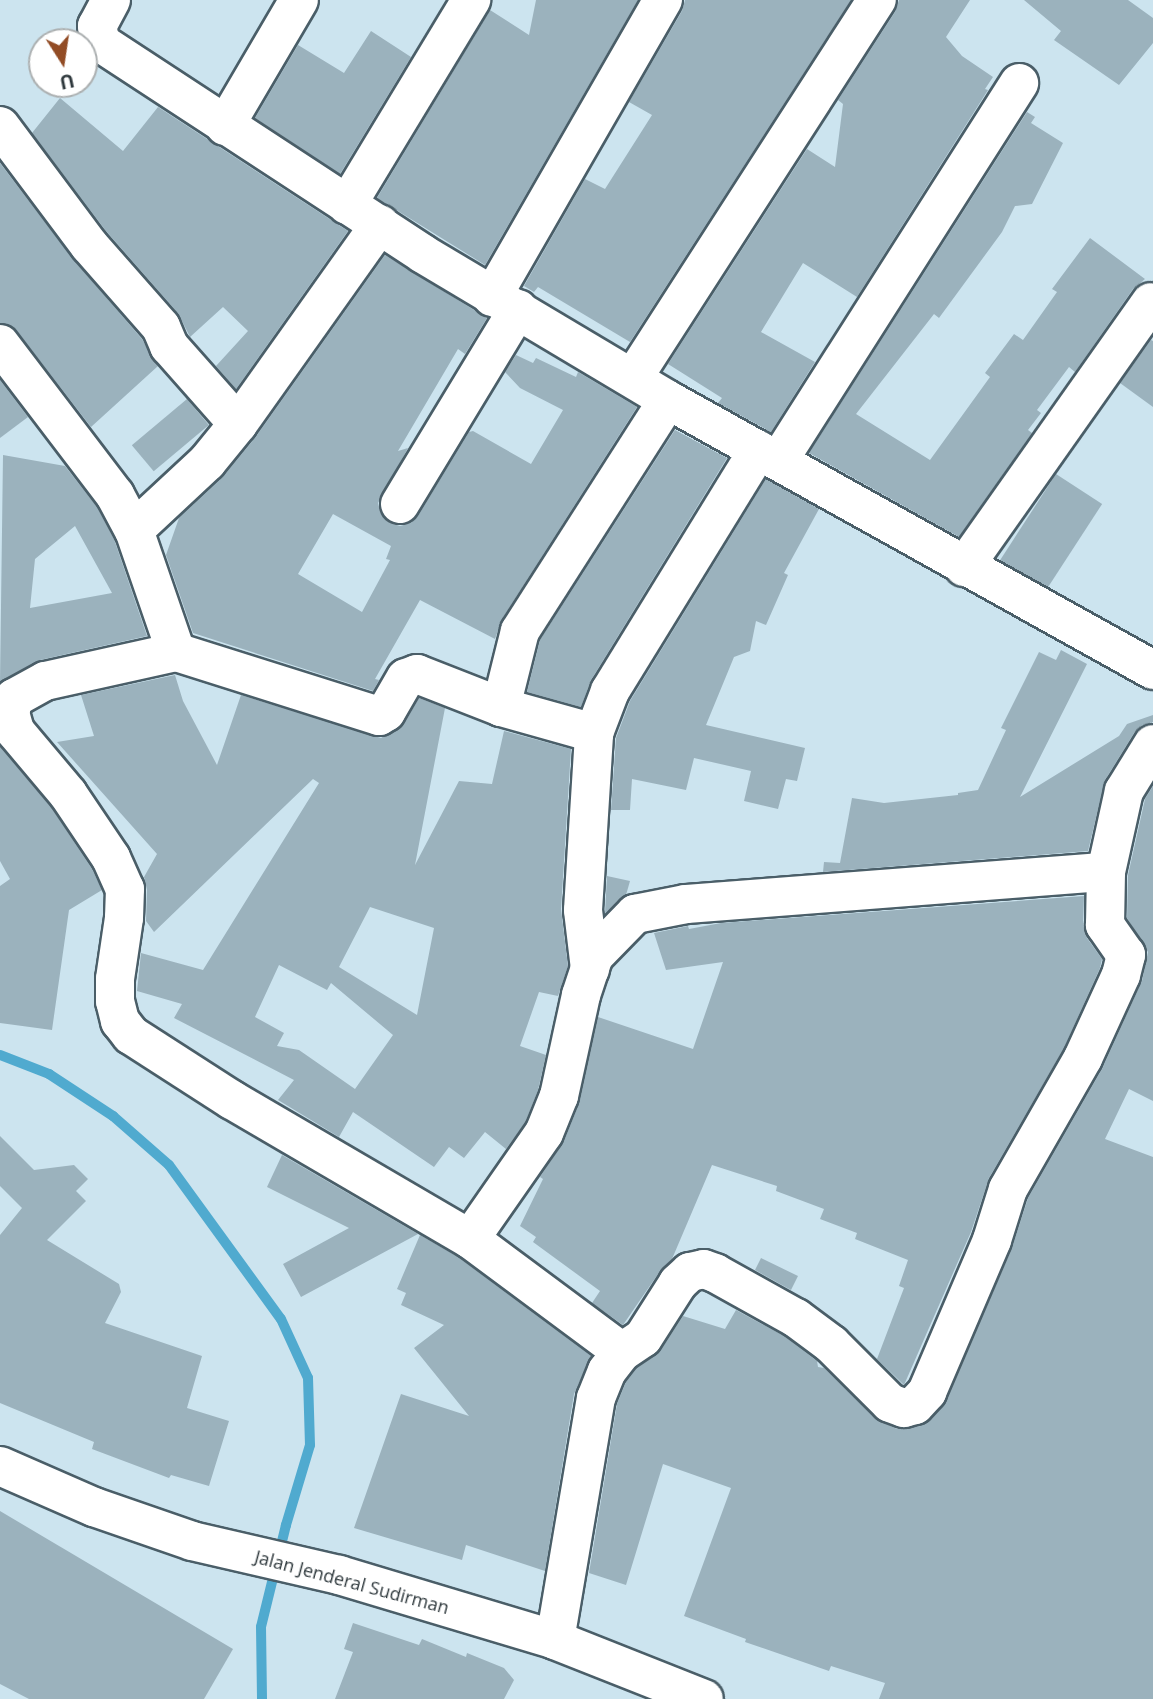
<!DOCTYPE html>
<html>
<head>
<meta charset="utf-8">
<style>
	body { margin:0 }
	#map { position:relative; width:1153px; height:1699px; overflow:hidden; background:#cce4ef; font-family:"Open Sans",sans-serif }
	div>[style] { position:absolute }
	.stream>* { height:10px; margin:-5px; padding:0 5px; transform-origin:5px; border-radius:5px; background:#50aacf }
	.building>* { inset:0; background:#9bb2bd; transform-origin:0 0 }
	.roads { filter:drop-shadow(2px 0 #4a5e68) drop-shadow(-2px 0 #4a5e68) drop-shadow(0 2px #4a5e68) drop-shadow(0 -2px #4a5e68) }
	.minor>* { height:38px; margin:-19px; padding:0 19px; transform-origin:19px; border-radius:19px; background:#fff }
	.trunk>* { height:38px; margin:-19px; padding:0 19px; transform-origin:19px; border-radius:19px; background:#fff }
	span { translate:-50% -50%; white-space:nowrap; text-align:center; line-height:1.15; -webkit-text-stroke:5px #fff; paint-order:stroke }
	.street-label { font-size:18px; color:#2f393d }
	.north { position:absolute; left:28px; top:28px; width:70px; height:70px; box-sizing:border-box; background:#fff; border:2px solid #acb0b1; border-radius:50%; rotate:168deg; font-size:19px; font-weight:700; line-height:28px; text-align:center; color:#2f393d }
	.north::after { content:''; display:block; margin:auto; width:24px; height:32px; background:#924c25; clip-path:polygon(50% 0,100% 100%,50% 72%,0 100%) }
</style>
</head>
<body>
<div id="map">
	<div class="stream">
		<i style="left:0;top:1055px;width:53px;rotate:21.2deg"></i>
		<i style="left:49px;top:1074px;width:77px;rotate:33.3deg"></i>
		<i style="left:113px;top:1116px;width:74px;rotate:41.2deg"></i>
		<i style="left:169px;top:1165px;width:190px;rotate:54deg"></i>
		<i style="left:281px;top:1319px;width:65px;rotate:65.4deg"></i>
		<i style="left:308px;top:1378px;width:67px;rotate:88.3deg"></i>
		<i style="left:310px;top:1445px;width:84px;rotate:106.7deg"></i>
		<i style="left:286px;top:1525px;width:105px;rotate:103.8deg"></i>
		<i style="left:261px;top:1627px;width:72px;rotate:89.2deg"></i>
	</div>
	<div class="building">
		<i style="clip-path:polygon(536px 0,638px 0,485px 265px,377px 198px,490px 10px,529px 35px)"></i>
		<i style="clip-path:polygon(685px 0,851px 0,630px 342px,538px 287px,534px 292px,524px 286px,585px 179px,605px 189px,652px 115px,629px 102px,682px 11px)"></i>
		<i style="clip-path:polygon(899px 0,970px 0,946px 37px,962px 56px,993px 77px,985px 89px,988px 90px,857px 297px,803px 263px,761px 332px,815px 362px,771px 432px,718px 403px,722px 398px,668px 364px,807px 149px,835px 167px,843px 104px,838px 100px,895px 12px)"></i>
		<i style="clip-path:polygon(1024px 0,1128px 0,1153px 18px,1153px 43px,1119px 85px,1054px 40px,1061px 31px)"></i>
		<i style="clip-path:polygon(371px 31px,411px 57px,340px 174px,255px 118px,298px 45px,344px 73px)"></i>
		<i style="clip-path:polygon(60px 98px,123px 151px,158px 107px,348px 231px,236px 389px,216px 366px,248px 331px,223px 307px,190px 337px,178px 313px,106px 231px,32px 133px)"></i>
		<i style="clip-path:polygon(1027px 112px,1035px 117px,1031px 123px,1063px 143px,1032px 204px,1015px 206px,1002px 232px,939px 318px,934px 314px,856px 414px,930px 460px,990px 377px,985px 373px,1014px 334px,1023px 340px,1057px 292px,1052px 289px,1090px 238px,1145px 279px,1133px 289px,1075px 372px,1069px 367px,1037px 410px,1041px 413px,1028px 430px,1032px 433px,959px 537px,809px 453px)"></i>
		<i style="clip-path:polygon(0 163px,73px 259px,142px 339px,158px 366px,91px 427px,17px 331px,0 323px)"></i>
		<i style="clip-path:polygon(evenodd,385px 255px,487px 318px,465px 354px,458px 349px,398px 451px,408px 448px,378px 503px,381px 514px,388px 522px,400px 526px,411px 523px,418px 516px,469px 432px,473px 431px,531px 464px,563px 410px,520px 388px,505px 372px,516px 355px,533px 363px,536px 358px,576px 377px,578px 372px,637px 407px,502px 619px,495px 639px,420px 600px,375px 679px,379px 680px,373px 691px,193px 633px,166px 555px,179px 518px,222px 478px,255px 438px,385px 255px,333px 514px,391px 546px,386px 559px,390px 560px,362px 612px,298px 574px,333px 514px)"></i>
		<i style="clip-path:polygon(1151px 340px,1153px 341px,1153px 407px,1120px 383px)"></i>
		<i style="clip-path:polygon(0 380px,28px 417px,0 438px)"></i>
		<i style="left:187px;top:399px;width:34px;height:72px;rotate:50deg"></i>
		<i style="clip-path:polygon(675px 430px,727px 458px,591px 680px,581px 707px,527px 692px,540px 640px)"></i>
		<i style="clip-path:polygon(evenodd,3px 455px,65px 466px,97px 507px,114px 539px,147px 636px,40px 660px,0 682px,3px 455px,75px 526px,112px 593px,30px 608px,35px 559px,75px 526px)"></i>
		<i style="left:1056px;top:474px;width:55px;height:103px;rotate:33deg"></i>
		<i style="clip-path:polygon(766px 479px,819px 509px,784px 573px,788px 575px,766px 625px,756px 621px,750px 651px,734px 657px,706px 725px,805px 748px,797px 781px,786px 779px,778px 809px,744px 801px,751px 771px,694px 758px,686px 790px,632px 779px,630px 810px,611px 810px,616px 738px,630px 701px)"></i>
		<i style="clip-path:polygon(1061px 650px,1087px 664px,1020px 797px,1119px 736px,1127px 724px,1153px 715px,1153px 722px,1142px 725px,1134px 733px,1105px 780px,1088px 851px,823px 872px,824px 862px,840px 863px,852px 798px,884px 803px,958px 795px,958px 793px,978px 790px,1006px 730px,1001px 728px,1039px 652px,1056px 660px)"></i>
		<i style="clip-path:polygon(evenodd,175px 675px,183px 701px,217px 765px,241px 695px,381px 738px,404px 724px,419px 698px,445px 708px,415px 865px,459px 781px,492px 784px,504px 731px,571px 749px,561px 909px,568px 966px,558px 996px,539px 992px,520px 1046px,546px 1055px,538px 1090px,525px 1123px,506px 1149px,485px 1132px,464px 1158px,449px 1147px,434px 1167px,353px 1112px,339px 1137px,278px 1100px,294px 1080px,174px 1018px,182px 1004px,137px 991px,141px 953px,203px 970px,319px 783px,313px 779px,154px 932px,146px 921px,147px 890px,144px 877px,157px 854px,57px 742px,94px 736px,81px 695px,175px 675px,370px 907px,434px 928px,417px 1015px,339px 967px,370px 907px,175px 675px,279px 965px,327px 990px,331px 983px,393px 1035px,355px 1089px,299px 1050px,277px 1046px,284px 1033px,255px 1017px,279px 965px)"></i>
		<i style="clip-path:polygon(0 747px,51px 807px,92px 869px,102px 890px,69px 910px,52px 1030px,0 1023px,0 886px,10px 879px,0 861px)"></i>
		<i style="clip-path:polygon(1153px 786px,1153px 1101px,1129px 1089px,1105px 1139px,1153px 1157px,1153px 1699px,879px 1699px,885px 1683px,831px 1666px,829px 1671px,745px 1642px,746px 1639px,684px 1616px,731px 1488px,663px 1464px,626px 1585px,589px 1573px,617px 1404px,626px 1382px,637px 1368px,661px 1350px,683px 1316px,725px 1329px,736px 1310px,784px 1336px,817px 1361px,818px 1367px,824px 1368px,875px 1418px,897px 1429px,921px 1426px,943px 1406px,1012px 1248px,1028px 1198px,1102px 1069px,1142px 981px,1148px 952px,1127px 918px,1128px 875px,1145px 799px)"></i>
		<i style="clip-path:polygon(607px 876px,630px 881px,626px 895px,605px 913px)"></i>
		<i style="clip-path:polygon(1084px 896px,1083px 925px,1087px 938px,1102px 959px,1100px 968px,1064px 1048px,989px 1178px,971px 1232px,904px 1385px,877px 1359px,904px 1288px,899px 1286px,908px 1260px,855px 1239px,857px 1233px,820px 1219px,824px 1209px,776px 1191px,777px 1186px,712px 1165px,672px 1259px,660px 1271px,623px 1325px,592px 1303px,600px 1291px,533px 1242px,536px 1237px,520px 1226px,543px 1179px,540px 1177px,564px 1141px,579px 1104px,598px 1017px,693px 1049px,723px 962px,666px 970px,654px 933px,688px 926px,689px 929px,721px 923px)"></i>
		<i style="clip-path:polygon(0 1136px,34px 1170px,74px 1165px,88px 1179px,76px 1191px,86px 1201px,47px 1240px,119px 1284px,121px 1292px,105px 1323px,202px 1356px,187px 1408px,229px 1421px,209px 1486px,171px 1475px,169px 1478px,92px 1449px,94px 1442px,0 1403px,0 1235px,22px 1208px,0 1186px)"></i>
		<i style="clip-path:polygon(282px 1155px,418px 1234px,301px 1297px,283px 1264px,349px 1228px,267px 1187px)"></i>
		<i style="clip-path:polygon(420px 1235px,458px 1257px,591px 1356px,574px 1394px,545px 1571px,466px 1545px,462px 1560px,354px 1528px,401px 1394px,469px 1416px,414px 1348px,444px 1325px,401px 1305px,406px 1293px,397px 1289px)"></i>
		<i style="clip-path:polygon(761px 1258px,798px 1276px,791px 1290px,755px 1270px)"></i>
		<i style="clip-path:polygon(0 1511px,233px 1649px,204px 1699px,29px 1699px,0 1684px)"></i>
		<i style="clip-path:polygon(353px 1623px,419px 1645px,422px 1639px,466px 1657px,467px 1653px,504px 1668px,514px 1680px,504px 1699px,335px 1699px,353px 1652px,344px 1649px)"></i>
	</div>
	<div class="roads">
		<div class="minor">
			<i style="left:111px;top:0;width:30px;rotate:118deg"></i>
			<i style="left:97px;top:26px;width:17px;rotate:77deg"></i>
			<i style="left:101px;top:43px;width:385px;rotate:33.2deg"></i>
			<i style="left:423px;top:254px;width:285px;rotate:30.8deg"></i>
			<i style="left:668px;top:400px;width:555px;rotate:29.1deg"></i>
			<i style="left:0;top:126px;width:149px;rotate:53.2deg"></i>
			<i style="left:89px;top:245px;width:109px;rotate:48.7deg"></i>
			<i style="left:161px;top:327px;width:21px;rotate:67deg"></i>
			<i style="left:169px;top:346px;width:104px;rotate:48.5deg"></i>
			<i style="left:225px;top:126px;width:146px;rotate:-59.6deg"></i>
			<i style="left:347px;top:205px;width:240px;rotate:-58.8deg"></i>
			<i style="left:492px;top:297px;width:343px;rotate:-60.1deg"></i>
			<i style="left:0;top:344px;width:190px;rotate:52.7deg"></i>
			<i style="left:115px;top:495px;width:40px;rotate:62deg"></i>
			<i style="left:134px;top:530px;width:129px;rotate:71deg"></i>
			<i style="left:176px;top:652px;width:213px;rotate:17.5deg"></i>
			<i style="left:379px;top:716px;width:8px;rotate:-30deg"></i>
			<i style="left:386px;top:712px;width:39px;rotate:-60deg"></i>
			<i style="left:406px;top:678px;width:12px;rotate:-20deg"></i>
			<i style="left:417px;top:674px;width:90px;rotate:21.4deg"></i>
			<i style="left:501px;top:707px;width:97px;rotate:15.6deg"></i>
			<i style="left:633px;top:378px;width:450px;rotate:-57.2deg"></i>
			<i style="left:779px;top:460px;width:447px;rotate:-57.5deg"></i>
			<i style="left:400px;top:504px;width:228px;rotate:-58.8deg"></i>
			<i style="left:134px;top:530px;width:100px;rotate:-43deg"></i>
			<i style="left:207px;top:462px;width:49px;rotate:-50.8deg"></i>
			<i style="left:238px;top:424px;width:245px;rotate:-54.6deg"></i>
			<i style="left:964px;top:567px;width:324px;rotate:-54.8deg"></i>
			<i style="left:176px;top:652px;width:134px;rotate:167.5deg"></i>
			<i style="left:45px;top:681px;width:35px;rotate:151deg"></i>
			<i style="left:14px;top:698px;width:16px;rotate:105deg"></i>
			<i style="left:10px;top:713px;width:19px;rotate:74deg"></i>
			<i style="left:15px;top:731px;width:82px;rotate:49.9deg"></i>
			<i style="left:68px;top:794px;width:77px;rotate:56.1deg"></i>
			<i style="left:111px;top:858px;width:34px;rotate:66deg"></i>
			<i style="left:125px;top:889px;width:29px;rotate:92deg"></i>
			<i style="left:124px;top:918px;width:62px;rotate:98.4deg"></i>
			<i style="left:115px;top:979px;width:22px;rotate:90deg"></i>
			<i style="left:115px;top:1001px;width:21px;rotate:76deg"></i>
			<i style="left:120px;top:1021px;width:18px;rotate:52deg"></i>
			<i style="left:131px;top:1035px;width:120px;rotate:32.8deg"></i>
			<i style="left:232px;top:1100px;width:276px;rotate:30.3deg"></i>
			<i style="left:470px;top:1239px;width:189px;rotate:36.6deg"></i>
			<i style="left:501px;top:707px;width:78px;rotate:-76deg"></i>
			<i style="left:520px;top:631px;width:274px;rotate:-57.4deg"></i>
			<i style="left:590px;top:969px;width:59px;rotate:-96.8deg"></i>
			<i style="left:583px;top:910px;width:177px;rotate:-86.4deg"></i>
			<i style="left:594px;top:733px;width:45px;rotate:-69.1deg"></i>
			<i style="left:610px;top:691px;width:283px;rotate:-58.4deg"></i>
			<i style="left:470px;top:1239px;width:129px;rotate:-55.1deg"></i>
			<i style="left:544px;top:1133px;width:40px;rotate:-68deg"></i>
			<i style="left:559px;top:1096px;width:103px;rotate:-77.7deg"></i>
			<i style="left:581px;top:995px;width:41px;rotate:-71.6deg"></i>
			<i style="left:594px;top:956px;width:59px;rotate:-45.7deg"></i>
			<i style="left:635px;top:914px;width:52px;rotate:-11.1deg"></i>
			<i style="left:686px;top:904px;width:421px;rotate:-4.4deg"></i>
			<i style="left:555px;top:1640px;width:245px;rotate:-80.4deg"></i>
			<i style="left:596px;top:1398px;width:29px;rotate:-68deg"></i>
			<i style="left:607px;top:1371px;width:24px;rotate:-52deg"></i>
			<i style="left:622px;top:1352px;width:25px;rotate:-34deg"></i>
			<i style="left:643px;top:1338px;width:65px;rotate:-57.5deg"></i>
			<i style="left:678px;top:1283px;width:16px;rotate:-43deg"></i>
			<i style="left:690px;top:1272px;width:14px;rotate:-12deg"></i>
			<i style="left:704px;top:1269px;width:12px;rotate:20deg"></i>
			<i style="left:715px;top:1273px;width:93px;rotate:29.1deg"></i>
			<i style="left:796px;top:1318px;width:44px;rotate:36.6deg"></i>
			<i style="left:831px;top:1344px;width:83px;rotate:45deg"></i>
			<i style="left:890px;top:1403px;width:15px;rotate:20deg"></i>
			<i style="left:904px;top:1408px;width:11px;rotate:-15deg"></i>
			<i style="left:915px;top:1405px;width:18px;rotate:-47deg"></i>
			<i style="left:927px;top:1392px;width:165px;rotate:-66.8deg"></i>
			<i style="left:992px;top:1240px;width:53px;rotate:-72.6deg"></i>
			<i style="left:1008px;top:1189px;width:151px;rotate:-60.2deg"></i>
			<i style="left:1083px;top:1058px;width:91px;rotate:-65.4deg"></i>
			<i style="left:1121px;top:975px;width:21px;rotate:-76deg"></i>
			<i style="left:1126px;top:955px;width:37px;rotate:-125deg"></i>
			<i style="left:1105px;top:925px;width:53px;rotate:-88.9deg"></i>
			<i style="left:1106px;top:872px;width:83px;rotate:-77.5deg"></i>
			<i style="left:1124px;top:791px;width:55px;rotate:-58.3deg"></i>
		</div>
		<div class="trunk">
			<i style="left:0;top:1466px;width:103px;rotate:23.6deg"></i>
			<i style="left:94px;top:1507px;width:104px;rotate:19.1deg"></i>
			<i style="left:192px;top:1541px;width:151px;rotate:13deg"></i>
			<i style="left:339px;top:1575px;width:226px;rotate:16.7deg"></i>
			<i style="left:555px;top:1640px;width:160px;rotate:21.6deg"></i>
		</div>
	</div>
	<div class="street-label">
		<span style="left:352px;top:1582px;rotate:15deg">Jalan Jenderal Sudirman</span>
	</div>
	<div class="north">U</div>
</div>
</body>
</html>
